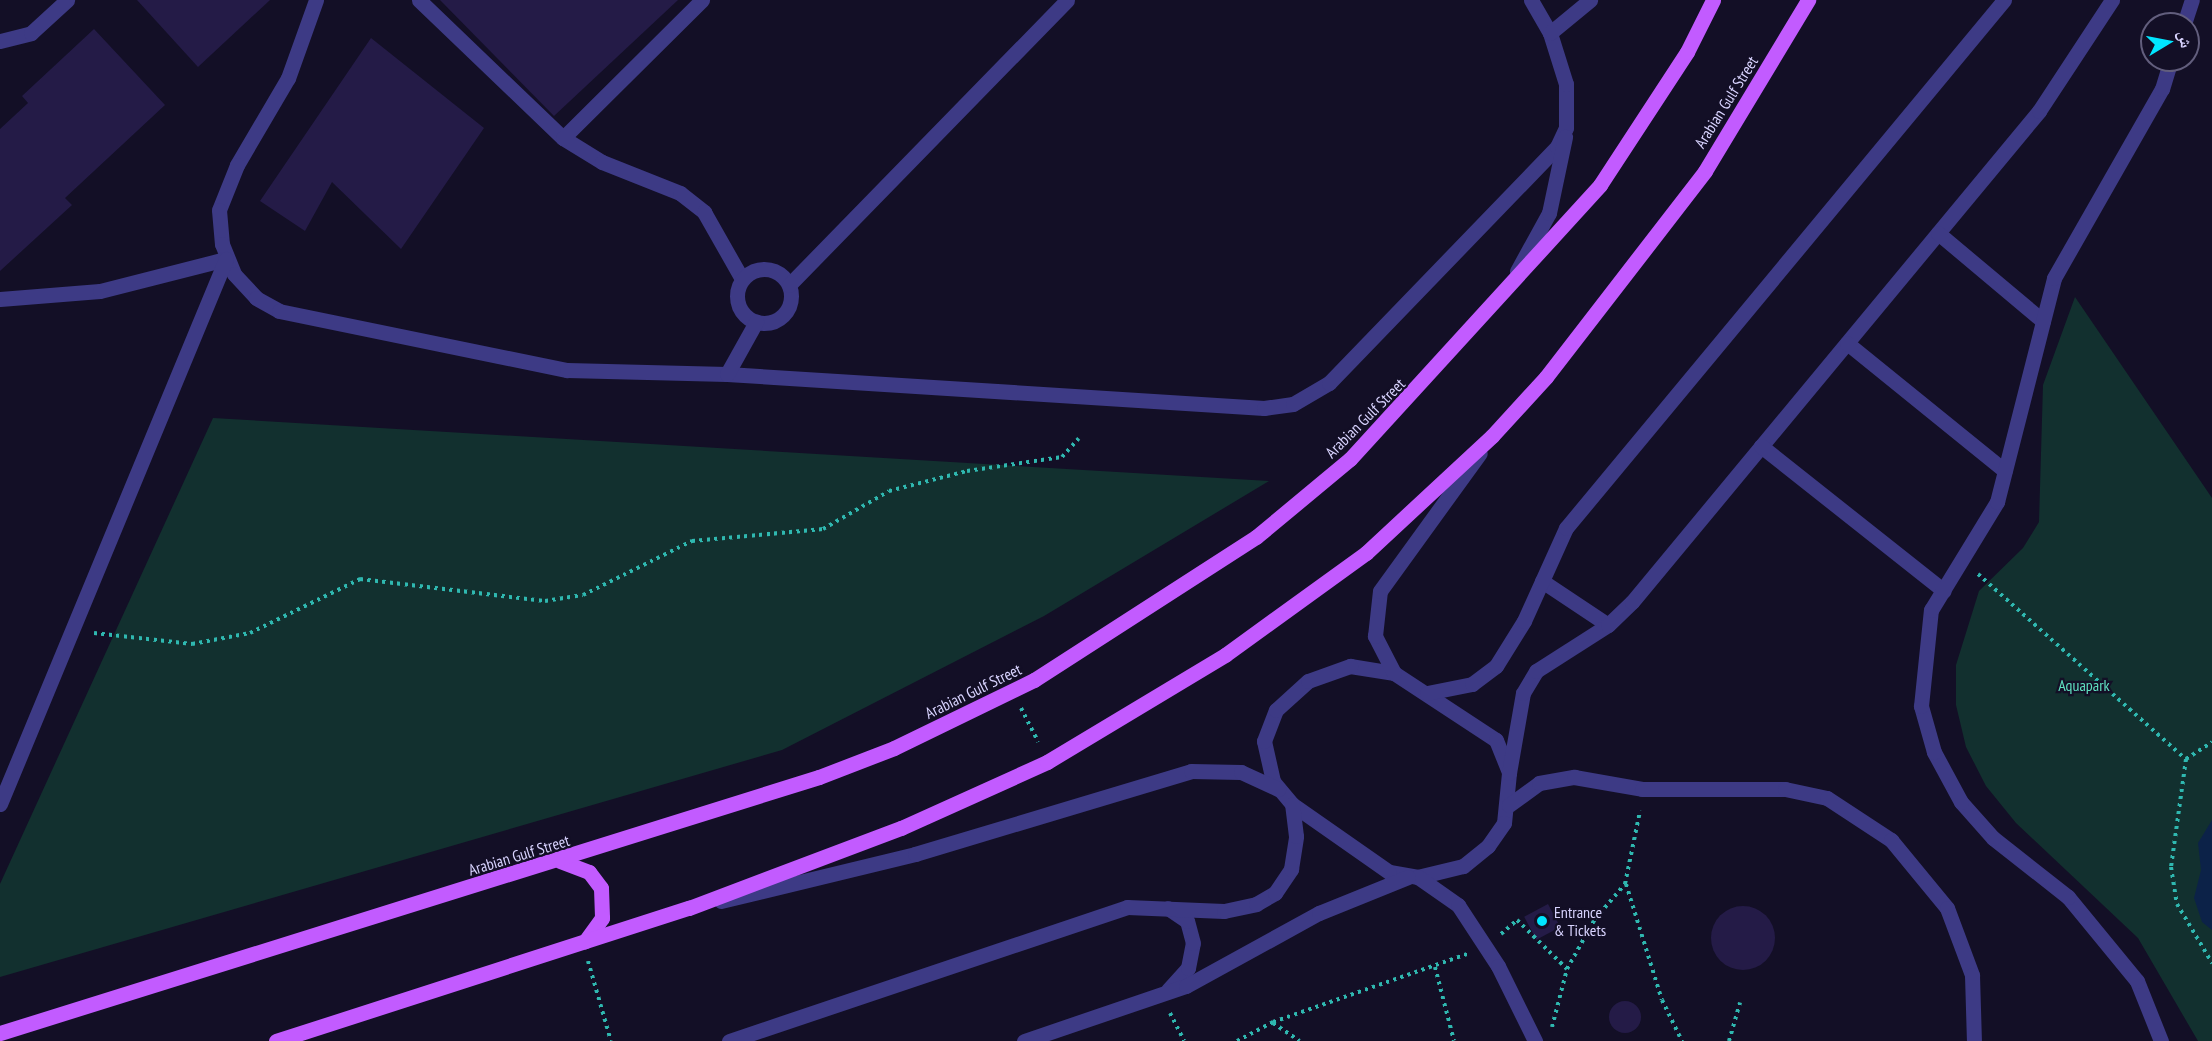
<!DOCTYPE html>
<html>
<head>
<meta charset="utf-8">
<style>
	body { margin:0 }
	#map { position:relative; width:2212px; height:1041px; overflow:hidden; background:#130f26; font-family:"PT Sans Narrow","Noto Naskh Arabic",sans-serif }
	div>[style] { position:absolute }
	.green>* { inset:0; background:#12302f }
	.water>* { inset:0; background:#0c2248 }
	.building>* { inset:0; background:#241b47; transform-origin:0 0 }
	.round { border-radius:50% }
	.path>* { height:4px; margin-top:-2px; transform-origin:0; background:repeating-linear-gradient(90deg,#2fb8b0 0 3px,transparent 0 7.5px) }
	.lane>* { height:15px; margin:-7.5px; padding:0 7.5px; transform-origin:7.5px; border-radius:7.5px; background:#3d3a85 }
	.lane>.ring { margin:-7.5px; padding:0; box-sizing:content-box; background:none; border:15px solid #3d3a85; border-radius:50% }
	.street>* { height:15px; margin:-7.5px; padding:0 7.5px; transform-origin:7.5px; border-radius:7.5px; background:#3d3a85 }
	.primary>* { height:15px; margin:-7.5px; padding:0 7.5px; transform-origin:7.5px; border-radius:7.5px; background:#c25bff }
	.dots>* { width:16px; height:16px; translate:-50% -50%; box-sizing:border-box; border:3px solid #130f26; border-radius:50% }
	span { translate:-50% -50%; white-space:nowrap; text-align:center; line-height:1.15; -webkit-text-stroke:4.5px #130f26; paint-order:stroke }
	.street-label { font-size:16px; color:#d9d4ff }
	.park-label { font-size:16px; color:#5fe0c0 }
	.poi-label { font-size:16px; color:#d9d4ff }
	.left { translate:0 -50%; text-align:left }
	.north { position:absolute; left:2140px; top:12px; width:60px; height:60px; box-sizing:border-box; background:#130f26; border:2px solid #625e7d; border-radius:50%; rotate:80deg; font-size:16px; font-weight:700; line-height:24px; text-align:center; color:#d9d4ff }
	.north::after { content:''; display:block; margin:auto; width:21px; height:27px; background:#00e5ff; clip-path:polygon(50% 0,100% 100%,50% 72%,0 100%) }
</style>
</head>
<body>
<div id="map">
	<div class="green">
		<i style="clip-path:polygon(2075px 297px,2212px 498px,2212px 1041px,2198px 1041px,2138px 938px,2016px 823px,1986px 786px,1966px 747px,1956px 705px,1956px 665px,1979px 591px,2023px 548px,2039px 522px,2043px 385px)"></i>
		<i style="clip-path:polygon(213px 418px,1269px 481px,1044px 616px,782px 750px,0 977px,0 884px)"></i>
	</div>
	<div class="water">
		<i style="clip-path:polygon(2212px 820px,2212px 930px,2202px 922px,2194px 898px,2201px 870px,2198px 843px)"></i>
	</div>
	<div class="building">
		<i style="clip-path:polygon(137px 0,270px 0,198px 67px)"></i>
		<i style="clip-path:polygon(440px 0,678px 0,554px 116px)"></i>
		<i style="clip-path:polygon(94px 29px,165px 105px,65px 198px,72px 205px,0 271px,0 129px,28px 103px,22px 96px)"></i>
		<i style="clip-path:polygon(371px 38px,484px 128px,401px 249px,332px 182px,305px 231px,260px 201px)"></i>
		<i style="left:1548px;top:904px;width:26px;height:27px;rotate:62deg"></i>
		<i class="round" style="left:1711px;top:906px;width:64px;height:64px"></i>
		<i class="round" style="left:1609px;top:1001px;width:32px;height:32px"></i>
	</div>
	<div class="path">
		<i style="left:1978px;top:574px;width:278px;rotate:41.7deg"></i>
		<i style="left:94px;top:633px;width:99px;rotate:6.4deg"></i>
		<i style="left:192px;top:644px;width:59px;rotate:-10.7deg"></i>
		<i style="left:250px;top:633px;width:123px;rotate:-26.1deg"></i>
		<i style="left:360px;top:579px;width:186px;rotate:6.8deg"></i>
		<i style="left:545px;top:601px;width:38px;rotate:-9deg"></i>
		<i style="left:583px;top:595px;width:122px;rotate:-26.4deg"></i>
		<i style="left:692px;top:541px;width:132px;rotate:-5.2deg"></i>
		<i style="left:823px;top:529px;width:76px;rotate:-29.9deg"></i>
		<i style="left:889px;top:491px;width:81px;rotate:-14.4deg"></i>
		<i style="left:967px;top:471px;width:96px;rotate:-8.4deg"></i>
		<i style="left:1062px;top:457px;width:25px;rotate:-48deg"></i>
		<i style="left:1021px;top:708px;width:38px;rotate:63deg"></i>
		<i style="left:2186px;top:759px;width:109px;rotate:97.9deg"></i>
		<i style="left:2171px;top:867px;width:37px;rotate:81deg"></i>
		<i style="left:2177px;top:904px;width:69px;rotate:59.3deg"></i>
		<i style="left:2186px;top:759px;width:31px;rotate:-33deg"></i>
		<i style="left:1626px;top:884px;width:121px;rotate:72.8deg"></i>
		<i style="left:1662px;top:1000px;width:46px;rotate:64deg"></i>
		<i style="left:1501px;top:934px;width:21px;rotate:-41deg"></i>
		<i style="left:1517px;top:920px;width:70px;rotate:44.4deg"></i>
		<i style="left:588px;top:961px;width:83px;rotate:74deg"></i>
		<i style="left:1435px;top:967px;width:76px;rotate:75.6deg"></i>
		<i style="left:1170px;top:1013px;width:31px;rotate:63deg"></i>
		<i style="left:1273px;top:1023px;width:32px;rotate:34deg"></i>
		<i style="left:1552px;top:1027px;width:60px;rotate:-75.5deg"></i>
		<i style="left:1567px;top:969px;width:57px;rotate:-60.8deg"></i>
		<i style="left:1595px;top:919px;width:46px;rotate:-49.4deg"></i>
		<i style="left:1625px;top:884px;width:75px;rotate:-78.4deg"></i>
		<i style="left:1237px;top:1041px;width:41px;rotate:-27.8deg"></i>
		<i style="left:1273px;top:1022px;width:206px;rotate:-19.3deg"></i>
		<i style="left:1729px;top:1041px;width:40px;rotate:-74deg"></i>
	</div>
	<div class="lane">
		<i style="left:316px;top:0;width:83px;rotate:109.7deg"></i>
		<i style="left:288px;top:78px;width:101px;rotate:120.4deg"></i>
		<i style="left:237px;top:165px;width:48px;rotate:111.8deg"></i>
		<i style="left:219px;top:210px;width:34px;rotate:85deg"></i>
		<i style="left:222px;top:244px;width:32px;rotate:68deg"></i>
		<i style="left:234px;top:274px;width:33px;rotate:47deg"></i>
		<i style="left:256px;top:298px;width:26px;rotate:29deg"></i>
		<i style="left:279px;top:311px;width:294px;rotate:11.6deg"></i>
		<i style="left:567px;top:370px;width:160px;rotate:1.4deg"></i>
		<i style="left:727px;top:374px;width:538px;rotate:3.62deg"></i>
		<i style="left:1264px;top:408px;width:29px;rotate:-8deg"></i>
		<i style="left:1293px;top:404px;width:42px;rotate:-30.3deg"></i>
		<i style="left:1329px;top:383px;width:328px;rotate:-46deg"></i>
		<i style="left:1557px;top:147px;width:21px;rotate:-65deg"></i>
		<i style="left:1566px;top:128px;width:44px;rotate:-90deg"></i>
		<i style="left:1566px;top:84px;width:53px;rotate:-107.4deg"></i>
		<i style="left:1550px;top:33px;width:38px;rotate:-120deg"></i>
		<i style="left:419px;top:0;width:199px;rotate:43.8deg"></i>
		<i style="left:563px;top:138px;width:46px;rotate:31.6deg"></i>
		<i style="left:602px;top:162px;width:84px;rotate:21.7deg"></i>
		<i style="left:680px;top:193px;width:31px;rotate:38deg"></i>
		<i style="left:704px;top:212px;width:77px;rotate:60.4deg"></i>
		<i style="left:1550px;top:33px;width:52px;rotate:-39.5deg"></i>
		<i style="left:0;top:41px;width:32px;rotate:-14deg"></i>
		<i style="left:31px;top:33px;width:49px;rotate:-42.5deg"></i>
		<i style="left:563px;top:138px;width:196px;rotate:-44.8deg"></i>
		<i class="ring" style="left:737px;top:269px;width:39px;height:39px"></i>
		<i style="left:1517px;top:271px;width:66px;rotate:-61.1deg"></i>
		<i style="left:1549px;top:213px;width:78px;rotate:-78.1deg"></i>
		<i style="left:789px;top:285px;width:398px;rotate:-45.7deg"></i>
		<i style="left:0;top:299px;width:100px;rotate:-4.6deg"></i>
		<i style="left:100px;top:291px;width:130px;rotate:-14.3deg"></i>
		<i style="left:727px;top:374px;width:60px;rotate:-60.9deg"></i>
		<i style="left:1542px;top:581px;width:79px;rotate:33.7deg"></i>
		<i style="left:1350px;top:666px;width:45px;rotate:9deg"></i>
		<i style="left:1394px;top:673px;width:122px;rotate:33.3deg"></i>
		<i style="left:1496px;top:740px;width:35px;rotate:68deg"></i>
		<i style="left:1509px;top:773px;width:50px;rotate:95.7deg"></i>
		<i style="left:1504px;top:823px;width:28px;rotate:125deg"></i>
		<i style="left:1488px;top:846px;width:32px;rotate:141deg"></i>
		<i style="left:1463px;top:866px;width:46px;rotate:166.3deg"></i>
		<i style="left:1418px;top:877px;width:29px;rotate:-170deg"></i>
		<i style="left:1389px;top:872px;width:118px;rotate:-145deg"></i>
		<i style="left:1292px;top:804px;width:30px;rotate:-130deg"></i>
		<i style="left:1273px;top:781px;width:41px;rotate:-102.7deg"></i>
		<i style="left:1264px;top:741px;width:33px;rotate:-69deg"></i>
		<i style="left:1276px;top:710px;width:43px;rotate:-42.2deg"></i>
		<i style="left:1308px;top:681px;width:45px;rotate:-19.7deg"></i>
		<i style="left:1394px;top:673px;width:42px;rotate:-117.2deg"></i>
		<i style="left:1375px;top:636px;width:45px;rotate:-83.7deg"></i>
		<i style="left:1380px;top:591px;width:170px;rotate:-54.1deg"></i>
		<i style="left:1427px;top:693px;width:46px;rotate:-11.3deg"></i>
		<i style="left:1472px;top:684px;width:30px;rotate:-37deg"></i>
		<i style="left:1496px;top:666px;width:53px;rotate:-58.1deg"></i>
		<i style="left:1524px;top:621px;width:102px;rotate:-65.7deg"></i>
		<i style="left:1566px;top:528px;width:686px;rotate:-50.32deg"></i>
		<i style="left:1509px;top:773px;width:81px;rotate:-80.1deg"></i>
		<i style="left:1523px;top:693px;width:26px;rotate:-59deg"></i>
		<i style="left:1536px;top:671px;width:85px;rotate:-32.6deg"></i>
		<i style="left:1608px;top:625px;width:33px;rotate:-44deg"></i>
		<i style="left:1632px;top:602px;width:638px;rotate:-50.34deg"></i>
		<i style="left:2039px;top:111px;width:133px;rotate:-56.7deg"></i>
		<i style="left:0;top:804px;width:590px;rotate:-67.48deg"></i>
		<i style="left:1509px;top:805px;width:37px;rotate:-36deg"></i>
		<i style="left:1539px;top:783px;width:36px;rotate:-10deg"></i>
		<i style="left:1574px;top:777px;width:69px;rotate:10deg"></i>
		<i style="left:1642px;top:789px;width:143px"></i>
		<i style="left:1785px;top:789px;width:43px;rotate:12.1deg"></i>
		<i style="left:1827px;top:798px;width:77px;rotate:33.3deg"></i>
		<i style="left:1891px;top:840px;width:88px;rotate:50.5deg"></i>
		<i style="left:1947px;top:908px;width:72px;rotate:69.5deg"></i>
		<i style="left:1972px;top:975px;width:66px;rotate:88.3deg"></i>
		<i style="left:1418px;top:877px;width:49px;rotate:35deg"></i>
		<i style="left:1458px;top:905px;width:73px;rotate:56.7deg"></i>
		<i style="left:1498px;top:966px;width:84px;rotate:63.7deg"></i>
		<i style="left:721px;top:901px;width:200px;rotate:-13.6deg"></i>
		<i style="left:915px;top:854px;width:288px;rotate:-16.7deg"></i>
		<i style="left:1191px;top:771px;width:50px;rotate:1.1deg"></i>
		<i style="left:1241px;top:772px;width:41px;rotate:24.7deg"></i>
		<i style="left:1168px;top:990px;width:30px;rotate:-48deg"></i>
		<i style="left:1188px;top:968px;width:25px;rotate:-79deg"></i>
		<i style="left:1193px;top:943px;width:23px;rotate:-105deg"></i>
		<i style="left:1187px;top:921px;width:23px;rotate:-146deg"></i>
		<i style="left:729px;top:1041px;width:420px;rotate:-18.6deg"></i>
		<i style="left:1127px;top:907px;width:97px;rotate:2.4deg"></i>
		<i style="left:1224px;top:911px;width:33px;rotate:-12deg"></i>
		<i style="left:1256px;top:904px;width:22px;rotate:-30deg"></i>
		<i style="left:1275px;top:893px;width:29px;rotate:-56deg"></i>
		<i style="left:1291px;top:869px;width:33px;rotate:-81deg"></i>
		<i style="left:1296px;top:836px;width:32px;rotate:-97deg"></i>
		<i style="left:1024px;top:1041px;width:171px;rotate:-18.8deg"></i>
		<i style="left:1186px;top:986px;width:152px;rotate:-28.8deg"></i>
		<i style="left:1319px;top:913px;width:96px;rotate:-22deg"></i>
	</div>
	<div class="street">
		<i style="left:2184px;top:24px;width:25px;rotate:-72deg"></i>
		<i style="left:1938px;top:233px;width:137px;rotate:40deg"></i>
		<i style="left:1847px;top:343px;width:203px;rotate:39deg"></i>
		<i style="left:1761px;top:446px;width:233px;rotate:38.4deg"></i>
		<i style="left:2161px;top:1041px;width:65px;rotate:-111.8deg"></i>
		<i style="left:2137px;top:981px;width:109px;rotate:-129.4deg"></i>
		<i style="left:2068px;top:897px;width:95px;rotate:-141.8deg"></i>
		<i style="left:1993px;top:838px;width:48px;rotate:-131.6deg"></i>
		<i style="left:1961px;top:802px;width:57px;rotate:-118.4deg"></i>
		<i style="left:1934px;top:752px;width:48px;rotate:-105.8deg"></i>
		<i style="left:1921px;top:706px;width:97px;rotate:-84.1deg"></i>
		<i style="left:1931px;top:610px;width:127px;rotate:-58.6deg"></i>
		<i style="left:1997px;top:502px;width:231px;rotate:-75.7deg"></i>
		<i style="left:2054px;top:278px;width:218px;rotate:-60.3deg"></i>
		<i style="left:2162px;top:89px;width:30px;rotate:-73deg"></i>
	</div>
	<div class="primary">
		<i style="left:560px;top:861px;width:31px;rotate:21deg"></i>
		<i style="left:589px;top:872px;width:20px;rotate:53deg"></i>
		<i style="left:601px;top:888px;width:30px;rotate:88deg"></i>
		<i style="left:602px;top:918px;width:29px;rotate:126deg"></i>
		<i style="left:0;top:1033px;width:858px;rotate:-17.36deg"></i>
		<i style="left:819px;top:777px;width:80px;rotate:-21.1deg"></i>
		<i style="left:894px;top:748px;width:156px;rotate:-25.9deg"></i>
		<i style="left:1034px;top:680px;width:264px;rotate:-32.8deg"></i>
		<i style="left:1256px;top:537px;width:122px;rotate:-39.7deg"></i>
		<i style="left:1350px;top:459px;width:371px;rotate:-47.6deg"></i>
		<i style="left:1600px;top:185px;width:159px;rotate:-56.8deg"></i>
		<i style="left:1687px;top:52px;width:58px;rotate:-63.4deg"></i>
		<i style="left:276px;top:1041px;width:434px;rotate:-17.9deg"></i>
		<i style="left:689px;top:908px;width:227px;rotate:-20.7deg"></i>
		<i style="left:901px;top:828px;width:160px;rotate:-24.3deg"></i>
		<i style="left:1047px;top:762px;width:208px;rotate:-31deg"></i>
		<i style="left:1225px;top:655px;width:174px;rotate:-35.9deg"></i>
		<i style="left:1366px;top:553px;width:172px;rotate:-42.9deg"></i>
		<i style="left:1492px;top:436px;width:80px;rotate:-47.5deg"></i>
		<i style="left:1546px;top:377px;width:260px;rotate:-52.3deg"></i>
		<i style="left:1705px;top:171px;width:200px;rotate:-58.9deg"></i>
	</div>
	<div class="dots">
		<i style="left:1542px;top:921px;background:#00e5ff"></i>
	</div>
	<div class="street-label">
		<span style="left:1726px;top:102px;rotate:-58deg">Arabian Gulf Street</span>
		<span style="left:1365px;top:418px;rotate:-45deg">Arabian Gulf Street</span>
		<span style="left:973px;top:691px;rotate:-26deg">Arabian Gulf Street</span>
		<span style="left:519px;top:855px;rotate:-17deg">Arabian Gulf Street</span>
	</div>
	<div class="park-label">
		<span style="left:2084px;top:685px">Aquapark</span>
	</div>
	<div class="poi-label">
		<span class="left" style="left:1554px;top:921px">Entrance<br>&amp; Tickets</span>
	</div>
	<div class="north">ش</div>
</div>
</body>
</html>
